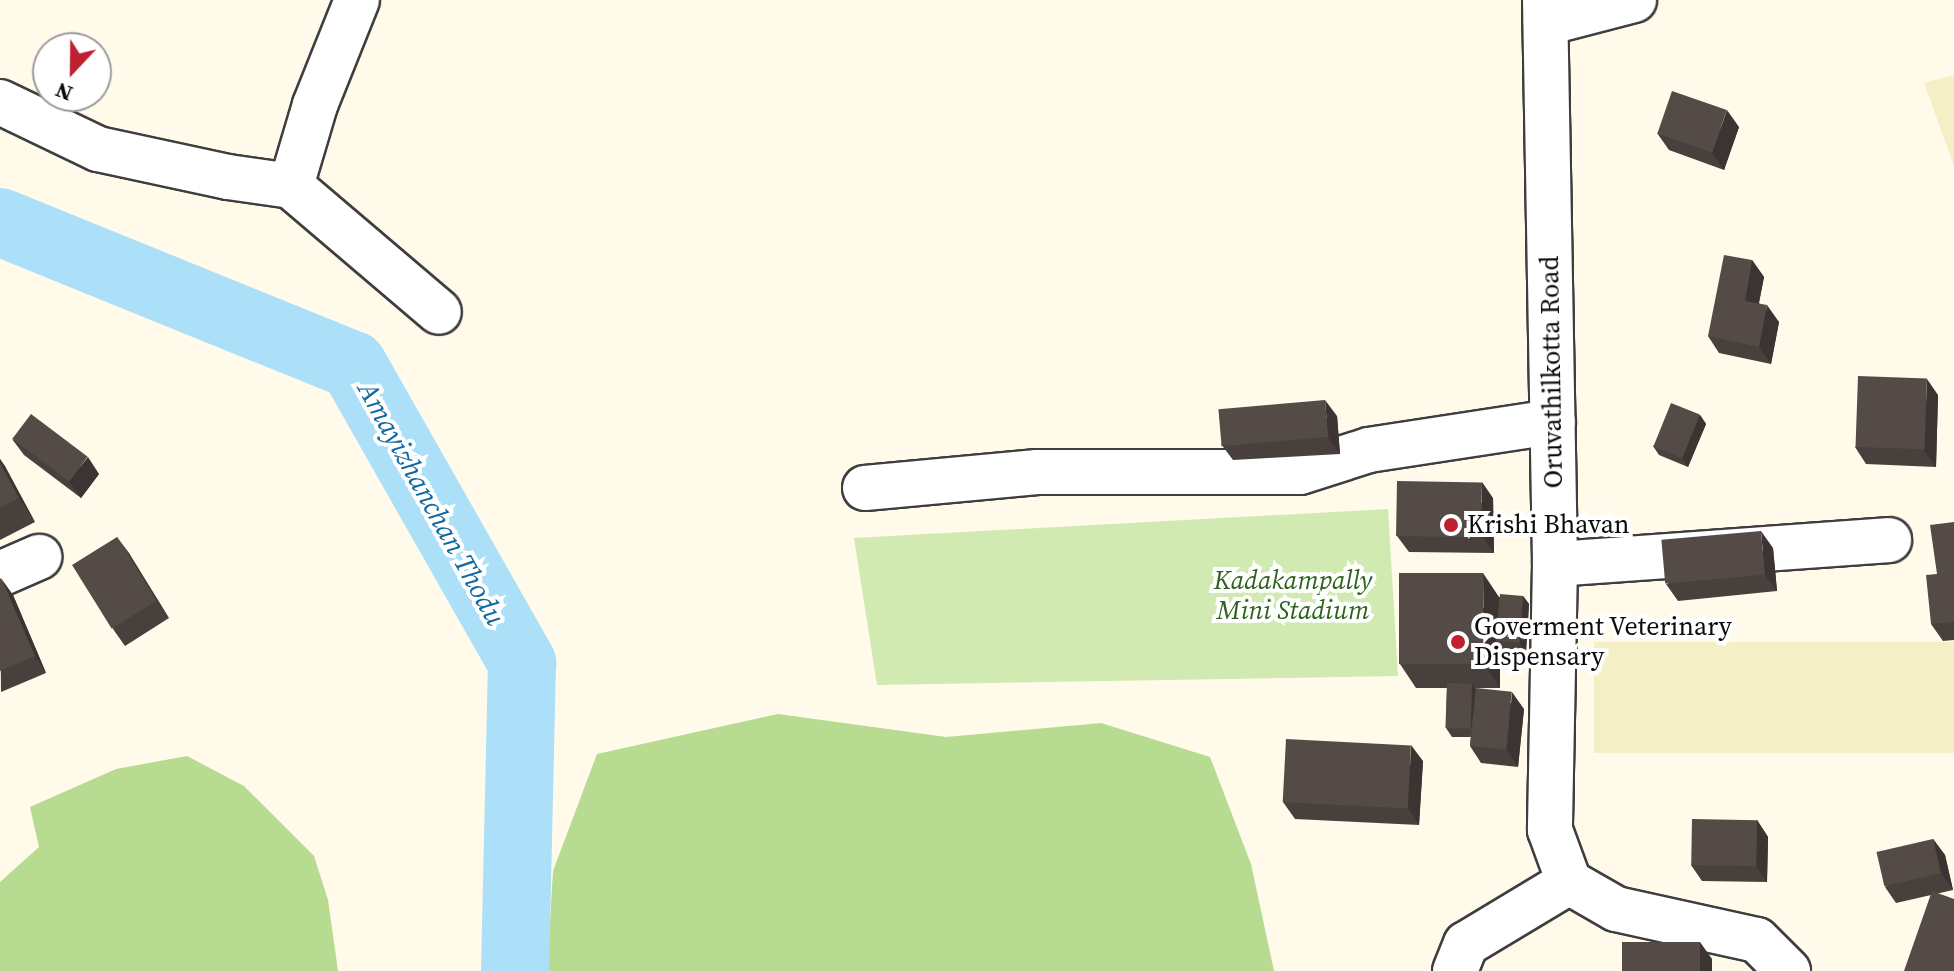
<!DOCTYPE html>
<html>
<head>
<meta charset="utf-8">
<style>
	body { margin:0 }
	#map { position:relative; width:1954px; height:971px; overflow:hidden; background:#fffae9; font-family:"Source Serif 4",serif }
	div>[style] { position:absolute }
	.farmland>* { inset:0; background:#f5efc8; transform-origin:0 0 }
	.green>* { inset:0; background:#d1eab2 }
	.forest>* { inset:0; background:#b6db91 }
	.river>* { height:68px; margin:-34px; padding:0 34px; transform-origin:34px; border-radius:34px; background:#acdff8 }
	.roads { filter:drop-shadow(2px 0 #3e3e3e) drop-shadow(-2px 0 #3e3e3e) drop-shadow(0 2px #3e3e3e) drop-shadow(0 -2px #3e3e3e) }
	.minor>* { height:44px; margin:-22px; padding:0 22px; transform-origin:22px; border-radius:22px; background:#fff }
	.wall>* { inset:0; background:#48403d }
	.shaded-wall>* { inset:0; background:#3b3432 }
	.building>* { inset:0; background:#544b47; transform-origin:0 0 }
	.dots>* { width:22px; height:22px; translate:-50% -50%; box-sizing:border-box; border:4px solid #fff; border-radius:50% }
	span { translate:-50% -50%; white-space:nowrap; text-align:center; line-height:1.15; -webkit-text-stroke:8px #fff; paint-order:stroke }
	.street-label { font-size:26px; color:#0b0b0b }
	.poi-label { font-size:26px; color:#0b0b0b }
	.left { translate:0 -50%; text-align:left }
	.park-label { font-size:26px; color:#2d631a; font-style:italic }
	.water-label { font-size:28px; color:#12689f; font-style:italic }
	.north { position:absolute; left:32px; top:32px; width:80px; height:80px; box-sizing:border-box; background:#fff; border:2px solid #9d9d9d; border-radius:50%; rotate:202deg; font-size:22px; font-weight:700; line-height:32px; text-align:center; color:#0b0b0b }
	.north::after { content:''; display:block; margin:auto; width:28px; height:36px; background:#be202f; clip-path:polygon(50% 0,100% 100%,50% 72%,0 100%) }
</style>
</head>
<body>
<div id="map">
	<div class="farmland">
		<i style="clip-path:polygon(1954px 75px,1954px 166px,1924px 83px)"></i>
		<i style="left:1954px;top:642px;width:111px;height:360px;rotate:90deg"></i>
	</div>
	<div class="green">
		<i style="clip-path:polygon(1388px 509px,1398px 676px,877px 685px,854px 538px)"></i>
	</div>
	<div class="forest">
		<i style="clip-path:polygon(778px 714px,946px 737px,1101px 723px,1210px 757px,1251px 864px,1274px 971px,547px 971px,553px 871px,597px 754px)"></i>
		<i style="clip-path:polygon(187px 756px,244px 786px,314px 856px,328px 900px,338px 971px,0 971px,0 882px,39px 847px,30px 807px,116px 769px)"></i>
	</div>
	<div class="river">
		<i style="left:0;top:222px;width:381px;rotate:22.1deg"></i>
		<i style="left:353px;top:365px;width:343px;rotate:60.4deg"></i>
		<i style="left:522px;top:663px;width:308px;rotate:91.3deg"></i>
	</div>
	<div class="roads">
		<div class="minor">
			<i style="left:1545px;top:0;width:564px;rotate:88.98deg"></i>
			<i style="left:1555px;top:564px;width:266px;rotate:91.1deg"></i>
			<i style="left:1550px;top:830px;width:55px;rotate:69.9deg"></i>
			<i style="left:1569px;top:882px;width:54px;rotate:29.9deg"></i>
			<i style="left:1616px;top:909px;width:144px;rotate:12.4deg"></i>
			<i style="left:1757px;top:940px;width:44px;rotate:45deg"></i>
			<i style="left:1546px;top:23px;width:91px;rotate:-14.6deg"></i>
			<i style="left:0;top:102px;width:109px;rotate:25.6deg"></i>
			<i style="left:98px;top:149px;width:133px;rotate:12.2deg"></i>
			<i style="left:228px;top:177px;width:64px;rotate:8.1deg"></i>
			<i style="left:291px;top:186px;width:84px;rotate:-73.5deg"></i>
			<i style="left:315px;top:105px;width:113px;rotate:-68.2deg"></i>
			<i style="left:291px;top:186px;width:194px;rotate:40.4deg"></i>
			<i style="left:865px;top:488px;width:173px;rotate:-5.3deg"></i>
			<i style="left:1037px;top:472px;width:263px"></i>
			<i style="left:1300px;top:472px;width:72px;rotate:-17.7deg"></i>
			<i style="left:1369px;top:450px;width:186px;rotate:-8.7deg"></i>
			<i style="left:1555px;top:564px;width:335px;rotate:-4.1deg"></i>
			<i style="left:0;top:574px;width:43px;rotate:-23.6deg"></i>
			<i style="left:1455px;top:971px;width:29px;rotate:-68deg"></i>
			<i style="left:1466px;top:944px;width:120px;rotate:-31deg"></i>
		</div>
	</div>
	<div class="wall">
		<i style="clip-path:polygon(1739px 127px,1724px 170px,1669px 150px,1657px 133px)"></i>
		<i style="clip-path:polygon(1752px 260px,1764px 277px,1759px 303px,1779px 322px,1771px 364px,1719px 353px,1708px 336px)"></i>
		<i style="clip-path:polygon(1938px 395px,1936px 467px,1866px 464px,1855px 447px)"></i>
		<i style="clip-path:polygon(1700px 415px,1706px 424px,1688px 467px,1659px 455px,1653px 446px)"></i>
		<i style="clip-path:polygon(1337px 416px,1340px 454px,1233px 460px,1221px 444px)"></i>
		<i style="clip-path:polygon(12px 439px,99px 474px,81px 498px,24px 455px)"></i>
		<i style="clip-path:polygon(0 459px,35px 522px,0 540px)"></i>
		<i style="clip-path:polygon(1493px 498px,1494px 553px,1409px 552px,1397px 536px)"></i>
		<i style="clip-path:polygon(1954px 522px,1954px 640px,1943px 641px,1931px 624px,1937px 574px)"></i>
		<i style="clip-path:polygon(117px 537px,169px 618px,125px 646px,113px 629px)"></i>
		<i style="clip-path:polygon(1773px 548px,1777px 591px,1678px 601px,1666px 584px)"></i>
		<i style="clip-path:polygon(0 579px,13px 595px,46px 673px,1px 692px)"></i>
		<i style="clip-path:polygon(1523px 596px,1529px 604px,1526px 652px,1502px 650px,1500px 648px,1500px 688px,1475px 688px,1524px 709px,1518px 767px,1481px 763px,1470px 746px,1471px 737px,1452px 737px,1446px 728px,1447px 688px,1416px 688px,1400px 664px,1499px 597px)"></i>
		<i style="clip-path:polygon(1423px 761px,1419px 825px,1295px 819px,1283px 802px)"></i>
		<i style="clip-path:polygon(1757px 820px,1768px 837px,1767px 882px,1702px 881px,1691px 865px)"></i>
		<i style="clip-path:polygon(1933px 839px,1945px 855px,1953px 890px,1896px 903px,1885px 887px)"></i>
	</div>
	<div class="shaded-wall">
		<i style="clip-path:polygon(1727px 110px,1739px 127px,1724px 170px,1712px 153px)"></i>
		<i style="clip-path:polygon(1752px 260px,1764px 277px,1756px 317px,1745px 301px)"></i>
		<i style="clip-path:polygon(1767px 305px,1779px 322px,1771px 364px,1759px 347px)"></i>
		<i style="clip-path:polygon(1927px 379px,1938px 395px,1936px 467px,1924px 450px)"></i>
		<i style="clip-path:polygon(1325px 400px,1337px 416px,1340px 454px,1328px 437px)"></i>
		<i style="clip-path:polygon(1700px 415px,1706px 424px,1688px 467px,1682px 458px)"></i>
		<i style="clip-path:polygon(88px 457px,99px 474px,81px 498px,69px 481px)"></i>
		<i style="clip-path:polygon(0 459px,5px 466px,35px 522px,19px 498px,0 463px)"></i>
		<i style="clip-path:polygon(1482px 482px,1493px 498px,1494px 553px,1482px 536px)"></i>
		<i style="clip-path:polygon(1761px 531px,1773px 548px,1777px 591px,1765px 575px)"></i>
		<i style="clip-path:polygon(117px 537px,129px 553px,169px 618px,157px 601px)"></i>
		<i style="clip-path:polygon(1483px 573px,1499px 597px,1496px 641px,1500px 648px,1500px 688px,1484px 664px)"></i>
		<i style="clip-path:polygon(1px 578px,13px 595px,46px 673px,35px 656px)"></i>
		<i style="clip-path:polygon(1523px 596px,1529px 604px,1526px 652px,1520px 644px)"></i>
		<i style="clip-path:polygon(1472px 684px,1478px 692px,1471px 729px)"></i>
		<i style="clip-path:polygon(1512px 692px,1524px 709px,1518px 767px,1507px 750px)"></i>
		<i style="clip-path:polygon(1411px 745px,1423px 761px,1419px 825px,1408px 808px)"></i>
		<i style="clip-path:polygon(1757px 820px,1768px 837px,1767px 882px,1756px 866px)"></i>
		<i style="clip-path:polygon(1933px 839px,1945px 855px,1953px 890px,1941px 873px)"></i>
		<i style="clip-path:polygon(1700px 942px,1712px 959px,1712px 971px,1700px 971px)"></i>
	</div>
	<div class="building">
		<i style="left:1672px;top:91px;width:58px;height:45px;rotate:19deg"></i>
		<i style="clip-path:polygon(1724px 255px,1752px 260px,1745px 301px,1767px 305px,1759px 347px,1708px 336px)"></i>
		<i style="left:1858px;top:376px;width:69px;height:71px;rotate:2deg"></i>
		<i style="left:1325px;top:400px;width:37px;height:107px;rotate:85deg"></i>
		<i style="left:1671px;top:403px;width:31px;height:47px;rotate:22deg"></i>
		<i style="left:31px;top:414px;width:71px;height:31px;rotate:37deg"></i>
		<i style="clip-path:polygon(0 463px,19px 498px,0 508px)"></i>
		<i style="left:1397px;top:481px;width:85px;height:55px;rotate:1deg"></i>
		<i style="clip-path:polygon(1954px 522px,1954px 622px,1931px 624px,1926px 575px,1937px 574px,1930px 525px)"></i>
		<i style="left:1761px;top:531px;width:44px;height:100px;rotate:85deg"></i>
		<i style="left:117px;top:537px;width:75px;height:53px;rotate:58deg"></i>
		<i style="left:1399px;top:573px;width:84px;height:91px"></i>
		<i style="clip-path:polygon(1px 578px,35px 656px,0 671px,0 579px)"></i>
		<i style="left:1500px;top:594px;width:23px;height:47px;rotate:5deg"></i>
		<i style="left:1447px;top:683px;width:25px;height:45px;rotate:2deg"></i>
		<i style="left:1476px;top:688px;width:36px;height:58px;rotate:6deg"></i>
		<i style="left:1286px;top:739px;width:125px;height:63px;rotate:3deg"></i>
		<i style="left:1692px;top:819px;width:65px;height:46px;rotate:1deg"></i>
		<i style="left:1933px;top:839px;width:35px;height:58px;rotate:77deg"></i>
		<i style="clip-path:polygon(1932px 891px,1954px 899px,1954px 971px,1904px 971px)"></i>
		<i style="left:1622px;top:942px;width:78px;height:29px"></i>
	</div>
	<div class="dots">
		<i style="left:1451px;top:525px;background:#be202f"></i>
		<i style="left:1458px;top:642px;background:#be202f"></i>
	</div>
	<div class="street-label">
		<span style="left:1552px;top:372px;rotate:-91deg">Oruvathilkotta Road</span>
	</div>
	<div class="poi-label">
		<span class="left" style="left:1467px;top:525px">Krishi Bhavan</span>
		<span class="left" style="left:1474px;top:642px">Goverment Veterinary<br>Dispensary</span>
	</div>
	<div class="park-label">
		<span style="left:1293px;top:596px">Kadakampally<br>Mini Stadium</span>
	</div>
	<div class="water-label">
		<span style="left:432px;top:503px;rotate:61deg">Amayizhanchan Thodu</span>
	</div>
	<div class="north">N</div>
</div>
</body>
</html>
